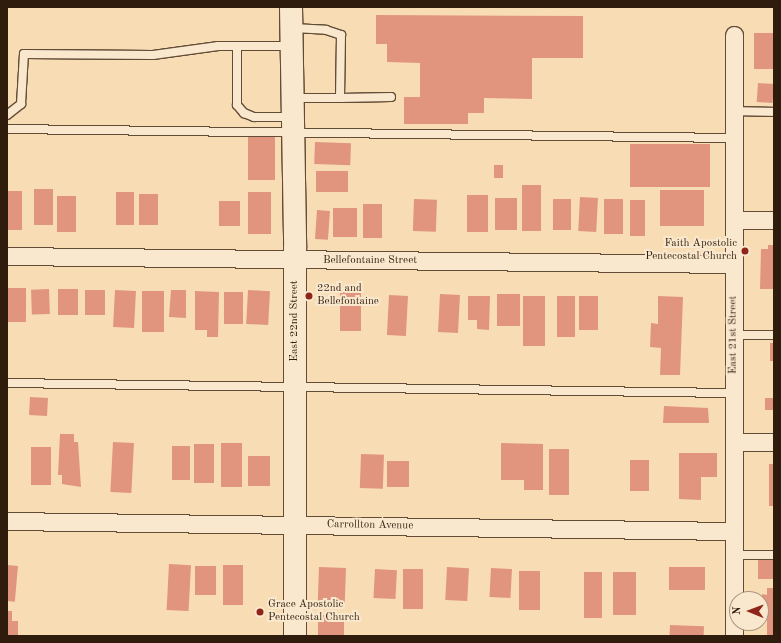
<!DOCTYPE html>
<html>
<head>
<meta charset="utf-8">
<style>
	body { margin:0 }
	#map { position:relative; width:781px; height:643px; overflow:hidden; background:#f8dcb4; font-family:"Old Standard TT",serif }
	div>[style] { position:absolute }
	.building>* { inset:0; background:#e1957e; transform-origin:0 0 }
	.roads { filter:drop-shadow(1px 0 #624c36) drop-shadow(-1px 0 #624c36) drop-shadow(0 1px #624c36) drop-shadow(0 -1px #624c36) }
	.lane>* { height:8px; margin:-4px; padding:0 4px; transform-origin:4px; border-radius:4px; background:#fae8ce }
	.street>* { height:17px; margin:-8.5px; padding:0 8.5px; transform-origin:8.5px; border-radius:8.5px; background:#fae8ce }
	.secondary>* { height:22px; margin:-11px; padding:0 11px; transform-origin:11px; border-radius:11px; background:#fae8ce }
	.dots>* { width:11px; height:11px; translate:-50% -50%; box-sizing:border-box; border:2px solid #fae8ce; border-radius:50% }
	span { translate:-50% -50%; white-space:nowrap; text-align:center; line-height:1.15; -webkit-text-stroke:4px #fae8ce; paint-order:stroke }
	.poi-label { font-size:11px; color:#301c0c }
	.right { translate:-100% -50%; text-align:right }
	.left { translate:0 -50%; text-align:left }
	.street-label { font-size:11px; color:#301c0c }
	.frame { position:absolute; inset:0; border:8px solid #301c0c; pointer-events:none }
	.north { position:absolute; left:729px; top:591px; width:40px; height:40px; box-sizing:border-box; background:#fae8ce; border:1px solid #a99680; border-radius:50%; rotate:271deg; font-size:11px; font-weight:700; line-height:16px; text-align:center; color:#301c0c }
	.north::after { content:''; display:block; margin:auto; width:14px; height:18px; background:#8f2418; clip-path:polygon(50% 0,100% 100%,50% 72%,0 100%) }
</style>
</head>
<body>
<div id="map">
	<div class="building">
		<i style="clip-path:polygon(376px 15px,583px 16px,583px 58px,532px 58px,532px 99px,484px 98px,484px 113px,468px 113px,468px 124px,404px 124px,404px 97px,420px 97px,420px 63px,387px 62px,387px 44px,376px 44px)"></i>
		<i style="left:754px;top:33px;width:20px;height:36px"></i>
		<i style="left:758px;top:83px;width:16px;height:19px;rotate:4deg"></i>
		<i style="left:248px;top:136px;width:27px;height:44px"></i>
		<i style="left:315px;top:142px;width:36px;height:22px;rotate:2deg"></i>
		<i style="left:630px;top:144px;width:80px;height:43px"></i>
		<i style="left:494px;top:165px;width:9px;height:13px"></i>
		<i style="left:316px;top:171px;width:32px;height:21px"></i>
		<i style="left:522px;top:185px;width:19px;height:46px"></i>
		<i style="left:34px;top:189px;width:19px;height:36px"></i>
		<i style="left:660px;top:190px;width:44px;height:36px"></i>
		<i style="left:7px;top:191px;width:15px;height:39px"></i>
		<i style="left:116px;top:192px;width:18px;height:33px"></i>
		<i style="left:248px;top:192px;width:23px;height:42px"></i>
		<i style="left:139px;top:194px;width:19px;height:31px"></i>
		<i style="left:467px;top:195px;width:21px;height:37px"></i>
		<i style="left:57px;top:196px;width:19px;height:36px"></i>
		<i style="left:580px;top:197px;width:18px;height:34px;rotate:3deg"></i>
		<i style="left:495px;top:198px;width:22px;height:32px"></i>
		<i style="left:414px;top:199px;width:23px;height:32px;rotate:2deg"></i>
		<i style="left:553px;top:199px;width:18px;height:31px"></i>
		<i style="left:604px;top:199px;width:19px;height:35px"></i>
		<i style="left:630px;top:200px;width:15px;height:36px"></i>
		<i style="left:219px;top:201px;width:21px;height:25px"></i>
		<i style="left:363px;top:204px;width:19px;height:34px"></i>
		<i style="left:333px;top:208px;width:24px;height:29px"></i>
		<i style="left:317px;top:210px;width:13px;height:29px;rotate:4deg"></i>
		<i style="clip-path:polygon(768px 245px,774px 245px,774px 289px,760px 289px,761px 249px,768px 249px)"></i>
		<i style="left:7px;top:288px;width:19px;height:34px"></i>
		<i style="left:49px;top:289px;width:25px;height:18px;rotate:88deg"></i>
		<i style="left:58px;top:289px;width:20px;height:26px"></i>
		<i style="left:85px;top:290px;width:20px;height:25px"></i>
		<i style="left:115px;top:290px;width:21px;height:37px;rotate:3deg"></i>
		<i style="clip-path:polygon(171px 290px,186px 290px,186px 318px,169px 317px)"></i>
		<i style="left:248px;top:290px;width:22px;height:34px;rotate:3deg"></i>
		<i style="left:142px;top:291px;width:22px;height:41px"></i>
		<i style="clip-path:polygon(195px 291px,219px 292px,218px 337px,207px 337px,207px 330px,195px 330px)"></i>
		<i style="left:224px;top:292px;width:19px;height:32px"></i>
		<i style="left:340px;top:292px;width:21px;height:39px"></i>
		<i style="left:440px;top:294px;width:20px;height:38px;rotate:3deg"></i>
		<i style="left:497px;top:294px;width:23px;height:32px"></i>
		<i style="left:389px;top:295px;width:19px;height:40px;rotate:3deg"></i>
		<i style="clip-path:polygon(468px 296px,490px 296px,489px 330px,477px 329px,477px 320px,468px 320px)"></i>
		<i style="left:523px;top:296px;width:22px;height:50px"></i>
		<i style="left:557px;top:296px;width:18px;height:41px"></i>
		<i style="left:579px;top:296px;width:19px;height:34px"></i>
		<i style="clip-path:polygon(658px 296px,683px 297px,680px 375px,660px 375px,661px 348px,650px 347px,651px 323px,658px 324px)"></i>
		<i style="left:770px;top:343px;width:4px;height:18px"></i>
		<i style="left:30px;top:397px;width:18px;height:18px;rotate:3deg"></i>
		<i style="left:765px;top:398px;width:9px;height:12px"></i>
		<i style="clip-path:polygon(664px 406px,708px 408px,709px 423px,663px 423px)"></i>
		<i style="clip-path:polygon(60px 434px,74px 434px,74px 442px,78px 442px,81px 487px,62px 484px,62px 475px,58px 475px)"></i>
		<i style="left:113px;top:442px;width:21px;height:50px;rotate:3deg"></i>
		<i style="left:221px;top:443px;width:21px;height:44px"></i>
		<i style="clip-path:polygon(501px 443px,543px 444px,543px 490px,524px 490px,524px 480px,501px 480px)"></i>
		<i style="left:194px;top:444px;width:20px;height:39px"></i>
		<i style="left:172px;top:446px;width:18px;height:34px"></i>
		<i style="left:31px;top:447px;width:20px;height:38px"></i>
		<i style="left:549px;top:449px;width:20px;height:46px"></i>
		<i style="clip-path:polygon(679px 453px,717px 453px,717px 477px,701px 477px,701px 500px,679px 499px)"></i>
		<i style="left:361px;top:454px;width:23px;height:34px;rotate:2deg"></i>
		<i style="left:248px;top:456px;width:22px;height:30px"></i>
		<i style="left:630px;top:460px;width:19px;height:31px"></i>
		<i style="left:387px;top:461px;width:22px;height:26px"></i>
		<i style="left:769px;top:464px;width:5px;height:42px"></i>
		<i style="left:758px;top:559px;width:16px;height:20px"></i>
		<i style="left:169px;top:564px;width:22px;height:46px;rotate:3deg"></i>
		<i style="left:7px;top:565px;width:11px;height:36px;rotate:5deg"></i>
		<i style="left:223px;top:565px;width:20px;height:40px"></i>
		<i style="left:195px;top:566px;width:21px;height:29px"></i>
		<i style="left:319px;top:567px;width:27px;height:37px;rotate:2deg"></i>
		<i style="left:447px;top:567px;width:22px;height:33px;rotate:3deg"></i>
		<i style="left:669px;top:567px;width:36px;height:23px"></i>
		<i style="left:491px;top:568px;width:21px;height:29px;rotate:3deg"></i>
		<i style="left:375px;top:569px;width:22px;height:29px;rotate:3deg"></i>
		<i style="left:403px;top:569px;width:20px;height:40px"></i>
		<i style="left:519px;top:571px;width:21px;height:39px"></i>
		<i style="left:584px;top:572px;width:18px;height:46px"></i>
		<i style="left:613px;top:572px;width:23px;height:43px"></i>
		<i style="clip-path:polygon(767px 588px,774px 588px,774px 636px,767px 636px,767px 617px,762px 617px,762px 594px,767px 595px)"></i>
		<i style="clip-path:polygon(7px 611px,12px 611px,12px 621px,18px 621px,18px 636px,7px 636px)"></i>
		<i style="left:318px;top:615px;width:26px;height:21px"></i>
		<i style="left:670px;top:625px;width:34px;height:11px;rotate:2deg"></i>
	</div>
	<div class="roads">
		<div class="lane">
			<i style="left:293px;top:28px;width:33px;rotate:3deg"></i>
			<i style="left:326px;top:30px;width:16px;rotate:18deg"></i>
			<i style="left:341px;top:35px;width:63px;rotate:90.9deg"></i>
			<i style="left:340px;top:98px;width:51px;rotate:-1.1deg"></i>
			<i style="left:237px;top:46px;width:59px;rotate:90deg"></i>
			<i style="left:237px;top:105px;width:11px;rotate:49deg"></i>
			<i style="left:244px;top:113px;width:11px;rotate:22deg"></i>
			<i style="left:254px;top:117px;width:37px"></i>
			<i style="left:293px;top:98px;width:47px"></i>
			<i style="left:734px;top:111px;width:40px;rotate:1.4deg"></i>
			<i style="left:7px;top:115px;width:18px;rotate:-38deg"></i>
			<i style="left:21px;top:104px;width:50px;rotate:-86.6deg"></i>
			<i style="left:24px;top:54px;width:129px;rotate:0.4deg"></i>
			<i style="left:153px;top:55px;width:66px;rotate:-7.9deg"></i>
			<i style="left:218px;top:46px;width:72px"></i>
			<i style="left:7px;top:129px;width:726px;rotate:0.71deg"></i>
			<i style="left:734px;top:335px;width:40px"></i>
			<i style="left:7px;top:383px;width:727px;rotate:0.79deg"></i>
			<i style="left:734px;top:555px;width:40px"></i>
		</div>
		<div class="street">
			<i style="left:734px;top:35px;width:601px;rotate:90deg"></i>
			<i style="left:734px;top:220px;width:40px"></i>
			<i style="left:7px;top:256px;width:727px;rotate:0.63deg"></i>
			<i style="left:734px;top:442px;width:40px"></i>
			<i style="left:7px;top:521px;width:727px;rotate:0.79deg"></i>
		</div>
		<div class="secondary">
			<i style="left:291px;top:7px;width:241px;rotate:89deg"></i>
			<i style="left:295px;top:248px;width:388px;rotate:90deg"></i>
		</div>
	</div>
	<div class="dots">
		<i style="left:745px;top:251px;background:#8f2418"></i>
		<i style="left:309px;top:296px;background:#8f2418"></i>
		<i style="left:260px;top:612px;background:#8f2418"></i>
	</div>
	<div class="poi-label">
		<span class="right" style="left:737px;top:251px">Faith Apostolic<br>Pentecostal Church</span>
		<span class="left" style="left:317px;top:296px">22nd and<br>Bellefontaine</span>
		<span class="left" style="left:268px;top:612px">Grace Apostolic<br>Pentecostal Church</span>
	</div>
	<div class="street-label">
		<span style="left:370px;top:261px">Bellefontaine Street</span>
		<span style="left:295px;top:321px;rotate:-90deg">East 22nd Street</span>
		<span style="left:734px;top:335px;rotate:-90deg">East 21st Street</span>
		<span style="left:370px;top:526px;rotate:1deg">Carrollton Avenue</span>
	</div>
	<div class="frame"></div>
	<div class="north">N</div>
</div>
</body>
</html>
